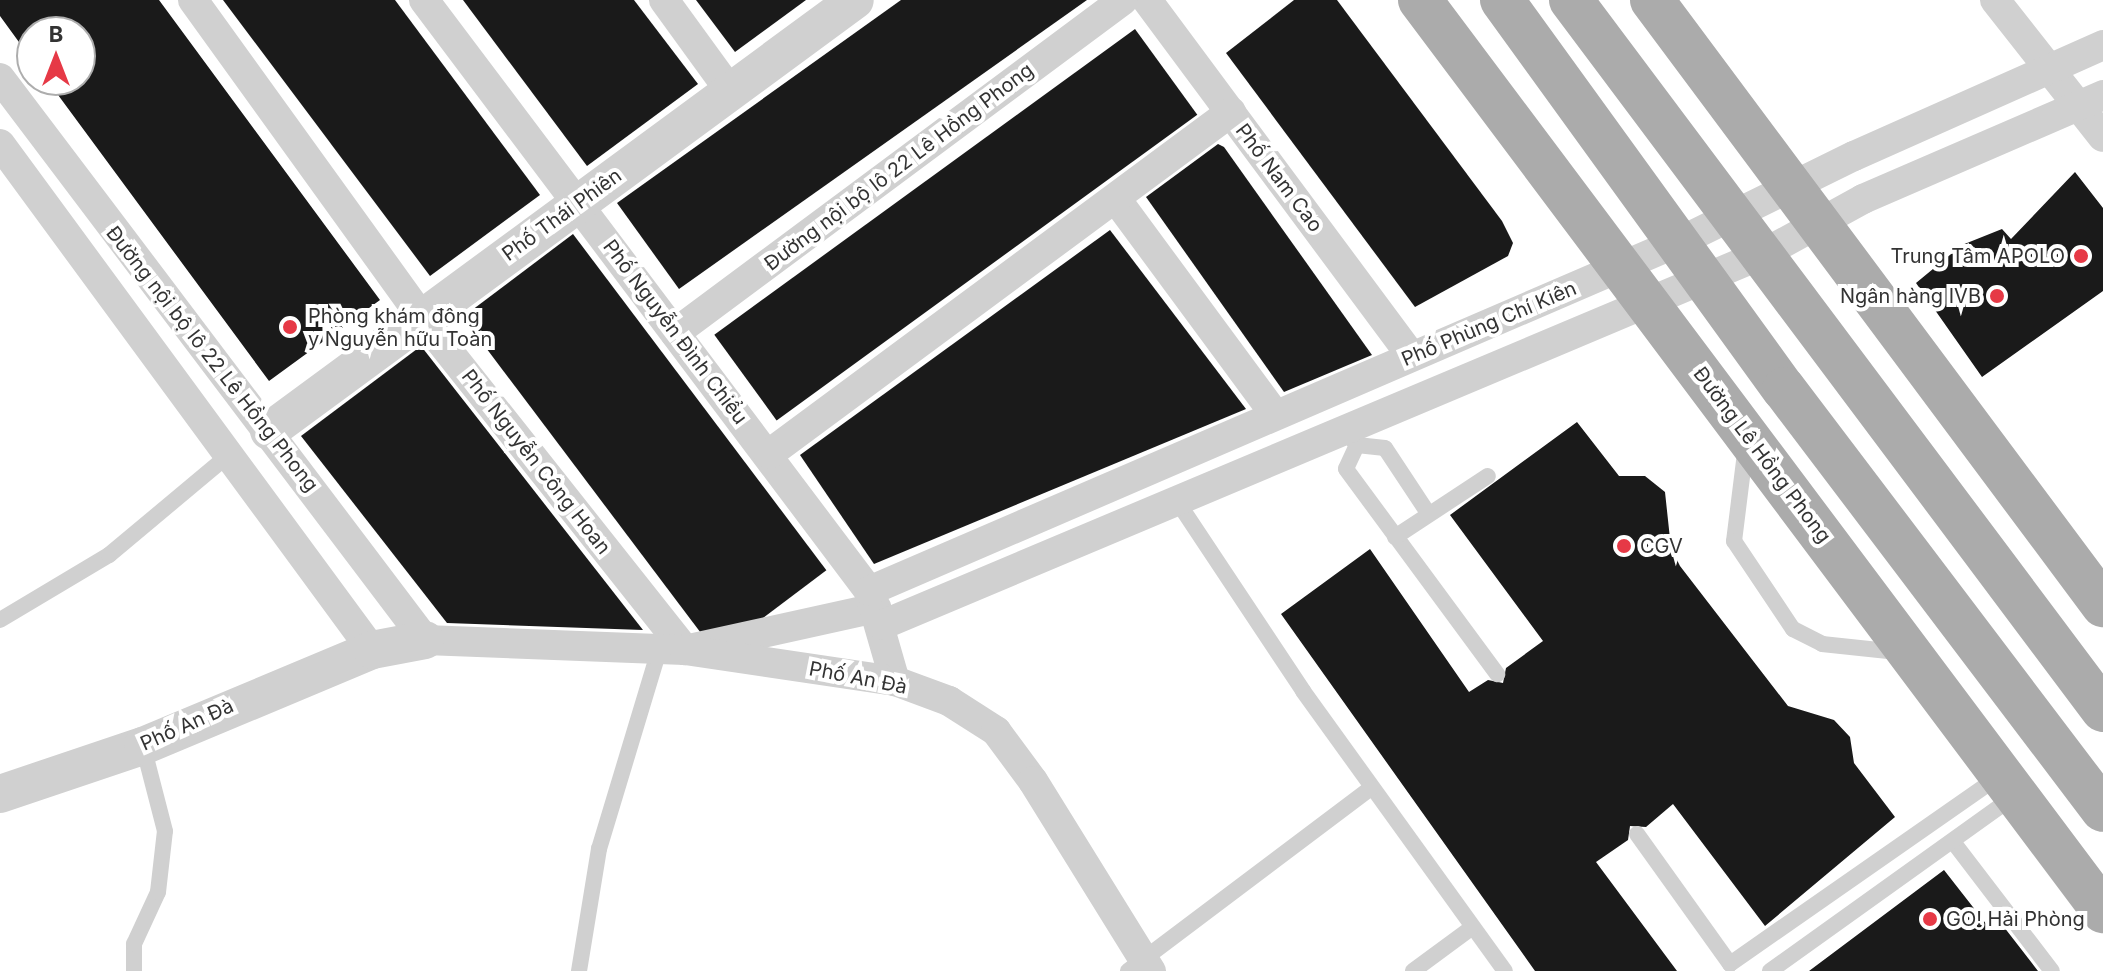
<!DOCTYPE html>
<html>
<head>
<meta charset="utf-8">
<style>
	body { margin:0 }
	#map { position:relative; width:2103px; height:971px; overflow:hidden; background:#fff; font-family:Inter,sans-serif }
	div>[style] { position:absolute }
	.building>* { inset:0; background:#1a1a1a; transform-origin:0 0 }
	.service>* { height:16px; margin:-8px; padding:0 8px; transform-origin:8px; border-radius:8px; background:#d0d0d0 }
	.minor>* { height:30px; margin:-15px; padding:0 15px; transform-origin:15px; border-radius:15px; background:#d0d0d0 }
	.tertiary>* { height:38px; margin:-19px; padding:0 19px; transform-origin:19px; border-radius:19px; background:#d0d0d0 }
	.primary>* { height:44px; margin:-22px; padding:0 22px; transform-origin:22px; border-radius:22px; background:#ababab }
	.dots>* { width:22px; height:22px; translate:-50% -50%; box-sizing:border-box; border:4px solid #fff; border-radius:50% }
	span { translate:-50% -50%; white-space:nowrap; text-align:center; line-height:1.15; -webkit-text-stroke:8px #fff; paint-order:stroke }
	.street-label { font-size:20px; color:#333 }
	.poi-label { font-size:20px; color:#333 }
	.right { translate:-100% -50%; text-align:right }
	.left { translate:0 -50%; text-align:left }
	.north { position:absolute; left:16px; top:16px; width:80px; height:80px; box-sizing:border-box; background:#fff; border:2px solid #adadad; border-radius:50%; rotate:0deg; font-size:22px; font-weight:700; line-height:32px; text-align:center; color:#333 }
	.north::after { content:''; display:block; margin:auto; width:28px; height:36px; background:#e63946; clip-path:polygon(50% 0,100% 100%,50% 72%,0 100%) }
</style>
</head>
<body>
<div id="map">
	<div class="building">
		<i style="clip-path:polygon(0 0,159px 0,380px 300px,269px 381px,47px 80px,80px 80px,80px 32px,32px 32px,32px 60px,0 16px)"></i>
		<i style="clip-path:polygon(223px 0,395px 0,540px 195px,430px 276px)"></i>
		<i style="clip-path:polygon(463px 0,634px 0,698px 84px,587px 166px)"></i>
		<i style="clip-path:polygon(696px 0,806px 0,735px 52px)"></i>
		<i style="clip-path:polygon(901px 0,1087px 0,679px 289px,617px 203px)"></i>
		<i style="clip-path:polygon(1294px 0,1337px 0,1502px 221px,1513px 243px,1508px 256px,1415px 307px,1226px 53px)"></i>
		<i style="left:1135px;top:29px;width:106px;height:520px;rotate:54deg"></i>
		<i style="clip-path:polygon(1218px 144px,1224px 147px,1372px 355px,1284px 392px,1146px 197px)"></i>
		<i style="clip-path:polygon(2075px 172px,2103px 208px,2103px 291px,1982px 377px,1916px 283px,1962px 245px,2002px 229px,2011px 239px)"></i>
		<i style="clip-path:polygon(1110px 230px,1246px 409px,874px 564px,800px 455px)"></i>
		<i style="left:573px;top:234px;width:421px;height:138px;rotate:53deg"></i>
		<i style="clip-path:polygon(421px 346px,643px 630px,447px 623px,301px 436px)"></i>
		<i style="clip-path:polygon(1577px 422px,1619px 476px,1645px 476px,1665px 492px,1671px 548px,1680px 566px,1788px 706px,1834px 720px,1850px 737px,1854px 763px,1895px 817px,1765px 926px,1673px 804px,1646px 827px,1630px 826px,1628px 840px,1596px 862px,1677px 971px,1535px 971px,1281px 614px,1370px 549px,1469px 692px,1488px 680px,1503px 683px,1506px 668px,1543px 641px,1450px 515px)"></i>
		<i style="clip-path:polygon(1944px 870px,1987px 925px,1997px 918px,2038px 971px,1809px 971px)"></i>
	</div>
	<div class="service">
		<i style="left:1352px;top:439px;width:8px;rotate:50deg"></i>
		<i style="left:1357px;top:445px;width:28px;rotate:6deg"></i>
		<i style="left:1385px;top:448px;width:78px;rotate:56.5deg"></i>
		<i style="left:1357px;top:445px;width:26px;rotate:115deg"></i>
		<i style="left:1346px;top:469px;width:255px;rotate:53.6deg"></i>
		<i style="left:1746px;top:445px;width:97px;rotate:97.1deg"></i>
		<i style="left:1734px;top:541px;width:106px;rotate:56.2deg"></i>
		<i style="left:1793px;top:629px;width:33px;rotate:27deg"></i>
		<i style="left:1822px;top:644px;width:76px;rotate:6deg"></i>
		<i style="left:1177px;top:501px;width:228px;rotate:56.4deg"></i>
		<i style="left:1303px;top:691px;width:345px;rotate:54.2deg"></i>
		<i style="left:1395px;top:537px;width:111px;rotate:-33.3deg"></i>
		<i style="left:0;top:620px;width:127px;rotate:-30.8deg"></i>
		<i style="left:109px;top:555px;width:158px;rotate:-39.9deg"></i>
		<i style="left:1637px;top:834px;width:160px;rotate:54.4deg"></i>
		<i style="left:1730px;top:964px;width:330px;rotate:-34.9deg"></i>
		<i style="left:1954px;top:843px;width:161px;rotate:52.6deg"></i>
		<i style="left:134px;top:971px;width:27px;rotate:-90deg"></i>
		<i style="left:134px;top:944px;width:57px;rotate:-65.2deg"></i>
		<i style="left:158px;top:892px;width:61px;rotate:-83.5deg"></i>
		<i style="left:165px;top:831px;width:88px;rotate:-104.5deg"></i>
		<i style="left:579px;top:971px;width:124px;rotate:-80.7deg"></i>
		<i style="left:599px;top:849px;width:208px;rotate:-73.2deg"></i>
		<i style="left:1128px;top:971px;width:304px;rotate:-37deg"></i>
		<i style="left:1413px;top:971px;width:71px;rotate:-36.4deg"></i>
		<i style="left:1770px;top:971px;width:302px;rotate:-35.6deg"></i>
	</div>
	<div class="minor">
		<i style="left:193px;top:0;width:392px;rotate:54.2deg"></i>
		<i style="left:422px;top:318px;width:424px;rotate:51.6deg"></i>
		<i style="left:685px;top:650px;width:196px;rotate:-12.4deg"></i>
		<i style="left:424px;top:0;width:740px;rotate:53.02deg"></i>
		<i style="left:869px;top:591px;width:94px;rotate:73.9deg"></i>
		<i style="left:664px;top:0;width:112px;rotate:54deg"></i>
		<i style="left:1147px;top:0;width:443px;rotate:53.4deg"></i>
		<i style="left:1995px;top:0;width:174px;rotate:51.8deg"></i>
		<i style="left:0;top:78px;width:705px;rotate:52.9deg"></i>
		<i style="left:425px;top:640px;width:260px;rotate:2.2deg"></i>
		<i style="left:685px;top:650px;width:212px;rotate:8.4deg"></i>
		<i style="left:895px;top:681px;width:58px;rotate:20.3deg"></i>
		<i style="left:949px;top:701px;width:56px;rotate:32.6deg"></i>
		<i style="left:996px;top:731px;width:62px;rotate:53.5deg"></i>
		<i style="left:1033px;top:781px;width:224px;rotate:58.2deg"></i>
		<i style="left:0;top:144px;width:628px;rotate:53.68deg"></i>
		<i style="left:1116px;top:199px;width:268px;rotate:53.6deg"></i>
		<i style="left:675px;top:333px;width:558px;rotate:-36.62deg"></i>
		<i style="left:769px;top:454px;width:575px;rotate:-36.51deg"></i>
		<i style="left:869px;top:591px;width:884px;rotate:-23.32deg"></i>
		<i style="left:1681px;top:241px;width:193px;rotate:-26.2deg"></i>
		<i style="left:1854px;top:156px;width:273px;rotate:-24deg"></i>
		<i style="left:882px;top:625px;width:956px;rotate:-22.84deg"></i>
		<i style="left:1763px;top:254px;width:114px;rotate:-28.8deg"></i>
		<i style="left:1863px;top:199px;width:262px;rotate:-23.4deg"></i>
	</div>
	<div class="tertiary">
		<i style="left:269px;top:431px;width:727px;rotate:-36.33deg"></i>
		<i style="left:0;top:794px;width:151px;rotate:-18.6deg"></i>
		<i style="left:143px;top:746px;width:248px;rotate:-22.7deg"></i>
		<i style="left:372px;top:650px;width:54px;rotate:-10.7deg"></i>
	</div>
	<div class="primary">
		<i style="left:1420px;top:0;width:1139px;rotate:53.14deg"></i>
		<i style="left:1502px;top:0;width:480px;rotate:54.1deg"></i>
		<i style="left:1784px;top:389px;width:528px;rotate:52.85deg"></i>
		<i style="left:1571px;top:0;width:887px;rotate:53.16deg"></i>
		<i style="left:1652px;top:0;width:755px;rotate:53.3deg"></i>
	</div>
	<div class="dots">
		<i style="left:2081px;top:256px;background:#e63946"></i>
		<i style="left:1997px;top:296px;background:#e63946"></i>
		<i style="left:290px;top:327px;background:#e63946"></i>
		<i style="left:1624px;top:546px;background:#e63946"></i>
		<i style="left:1930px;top:919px;background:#e63946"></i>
	</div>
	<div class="street-label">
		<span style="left:899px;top:167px;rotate:-37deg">Đường nội bộ lô 22 Lê Hồng Phong</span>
		<span style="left:1279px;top:178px;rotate:53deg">Phố Nam Cao</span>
		<span style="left:562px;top:215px;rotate:-36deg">Phố Thái Phiên</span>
		<span style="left:1489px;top:324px;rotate:-23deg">Phố Phùng Chí Kiên</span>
		<span style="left:675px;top:332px;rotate:53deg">Phố Nguyễn Đình Chiểu</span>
		<span style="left:212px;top:359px;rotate:52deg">Đường nội bộ lô 22 Lê Hồng Phong</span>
		<span style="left:1762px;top:455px;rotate:53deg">Đường Lê Hồng Phong</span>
		<span style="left:536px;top:462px;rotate:52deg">Phố Nguyễn Công Hoan</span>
		<span style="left:858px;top:678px;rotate:11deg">Phố An Đà</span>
		<span style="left:187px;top:725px;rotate:-24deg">Phố An Đà</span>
	</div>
	<div class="poi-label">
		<span class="right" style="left:2065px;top:256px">Trung Tâm APOLO</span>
		<span class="right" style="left:1981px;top:296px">Ngân hàng IVB</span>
		<span class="left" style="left:308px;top:328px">Phòng khám đông<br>y Nguyễn hữu Toàn</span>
		<span class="left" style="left:1640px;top:546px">CGV</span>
		<span class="left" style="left:1946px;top:919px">GO! Hải Phòng</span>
	</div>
	<div class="north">B</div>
</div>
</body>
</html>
